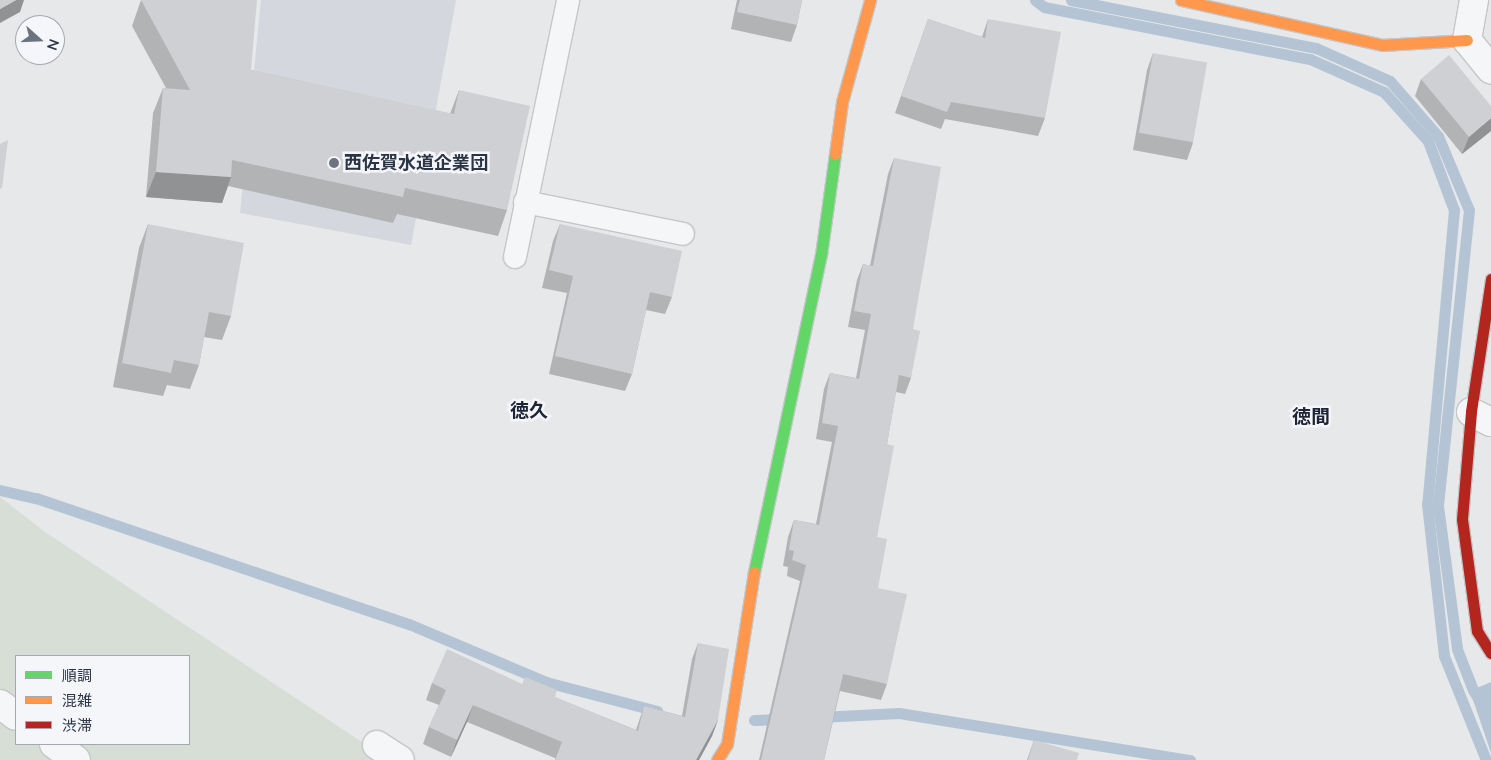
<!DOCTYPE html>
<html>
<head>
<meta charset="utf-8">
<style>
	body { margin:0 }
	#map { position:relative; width:1491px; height:760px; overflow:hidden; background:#e6e8ea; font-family:Mulish,"Noto Sans JP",sans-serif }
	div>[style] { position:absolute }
	.built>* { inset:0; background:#d4d7dd }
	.green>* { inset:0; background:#d6ded6 }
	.water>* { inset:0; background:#b4c4d5 }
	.stream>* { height:11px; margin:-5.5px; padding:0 5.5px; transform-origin:5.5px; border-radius:5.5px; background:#b4c4d5 }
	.roads { filter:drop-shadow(1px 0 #c4c6c8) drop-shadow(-1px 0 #c4c6c8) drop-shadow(0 1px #c4c6c8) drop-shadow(0 -1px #c4c6c8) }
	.lane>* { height:22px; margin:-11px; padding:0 11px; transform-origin:11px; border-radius:11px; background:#f5f6f7 }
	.street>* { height:28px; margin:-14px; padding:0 14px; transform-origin:14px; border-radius:14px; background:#f5f6f7 }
	.fast>* { height:11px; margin:-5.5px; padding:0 5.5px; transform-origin:5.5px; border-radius:5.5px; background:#63d668 }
	.slow>* { height:11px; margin:-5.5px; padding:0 5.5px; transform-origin:5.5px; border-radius:5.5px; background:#ff974d }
	.jam>* { height:11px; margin:-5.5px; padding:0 5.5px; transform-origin:5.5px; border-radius:5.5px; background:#b3261e }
	.wall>* { inset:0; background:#b1b3b5 }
	.shaded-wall>* { inset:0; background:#909294 }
	.building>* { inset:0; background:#ced0d3; transform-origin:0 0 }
	.dots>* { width:14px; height:14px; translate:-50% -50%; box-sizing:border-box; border:2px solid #f4f6f9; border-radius:50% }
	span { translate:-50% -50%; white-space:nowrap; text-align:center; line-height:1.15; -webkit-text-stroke:5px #f4f6f9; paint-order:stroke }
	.poi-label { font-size:18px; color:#2b3445; font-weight:700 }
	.left { translate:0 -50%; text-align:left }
	.neighbourhood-label { font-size:19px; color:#1d2536; font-weight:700 }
	.legend { position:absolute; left:15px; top:655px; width:175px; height:90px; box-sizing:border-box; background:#f4f6f9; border:1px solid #a4a8b1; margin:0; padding:6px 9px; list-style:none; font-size:15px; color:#2b3445 }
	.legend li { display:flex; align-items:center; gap:10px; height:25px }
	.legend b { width:25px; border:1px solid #a4a8b1 }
	.north { position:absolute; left:15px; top:15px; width:50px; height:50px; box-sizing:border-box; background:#f4f6f9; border:1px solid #a4a8b1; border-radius:50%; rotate:110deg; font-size:14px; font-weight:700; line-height:20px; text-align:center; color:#2b3445 }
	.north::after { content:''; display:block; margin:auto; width:18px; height:22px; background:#6c737f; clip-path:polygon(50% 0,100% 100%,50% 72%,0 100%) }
</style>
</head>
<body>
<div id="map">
	<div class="built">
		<i style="clip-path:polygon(261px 0,456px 0,411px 245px,240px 213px)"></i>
	</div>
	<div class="green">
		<i style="clip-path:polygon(evenodd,0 497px,45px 532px,389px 760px,0 760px,0 497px,16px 656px,189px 656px,189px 744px,16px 744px,16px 656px)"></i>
	</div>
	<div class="water">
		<i style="clip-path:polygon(1491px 682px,1491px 753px,1470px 691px)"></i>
	</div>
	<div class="stream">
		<i style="left:1035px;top:0;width:11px;rotate:38deg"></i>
		<i style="left:1044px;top:7px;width:271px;rotate:11.1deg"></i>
		<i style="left:1310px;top:59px;width:81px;rotate:24deg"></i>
		<i style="left:1384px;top:92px;width:66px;rotate:48.1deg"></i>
		<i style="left:1428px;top:141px;width:74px;rotate:69.4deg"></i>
		<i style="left:1454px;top:210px;width:295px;rotate:95.2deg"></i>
		<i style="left:1427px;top:504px;width:153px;rotate:83.6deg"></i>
		<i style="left:1444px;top:656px;width:112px;rotate:68deg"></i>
		<i style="left:1071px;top:0;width:250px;rotate:11.1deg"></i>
		<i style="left:1316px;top:48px;width:81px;rotate:24deg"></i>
		<i style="left:1390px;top:81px;width:73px;rotate:48.9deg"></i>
		<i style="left:1438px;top:136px;width:80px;rotate:67.3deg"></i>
		<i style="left:1469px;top:210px;width:298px;rotate:96deg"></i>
		<i style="left:1438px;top:506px;width:144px;rotate:82.4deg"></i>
		<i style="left:1457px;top:649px;width:44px;rotate:68.7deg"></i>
		<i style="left:1473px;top:690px;width:34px;rotate:58deg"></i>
		<i style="left:0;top:490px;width:37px;rotate:13deg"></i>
		<i style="left:36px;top:498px;width:394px;rotate:18.7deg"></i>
		<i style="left:409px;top:624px;width:149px;rotate:22.9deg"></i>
		<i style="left:546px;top:682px;width:115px;rotate:14.6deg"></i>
		<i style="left:820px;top:717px;width:79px;rotate:-2.9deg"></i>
		<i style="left:899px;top:713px;width:295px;rotate:9.2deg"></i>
		<i style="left:754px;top:720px;width:28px;rotate:-2deg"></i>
	</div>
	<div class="roads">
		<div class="lane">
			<i style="left:525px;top:202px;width:161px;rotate:11.4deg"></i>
			<i style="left:515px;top:257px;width:262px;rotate:-78.3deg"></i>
		</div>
		<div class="street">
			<i style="left:1474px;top:0;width:41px;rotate:99.9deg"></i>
			<i style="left:1467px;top:40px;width:38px;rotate:51deg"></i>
			<i style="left:1471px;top:412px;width:22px;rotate:27deg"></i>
			<i style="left:0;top:704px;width:20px;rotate:37deg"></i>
			<i style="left:54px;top:744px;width:27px;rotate:36deg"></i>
			<i style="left:377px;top:745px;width:27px;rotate:33deg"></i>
		</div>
		<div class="fast">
			<i style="left:754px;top:572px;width:324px;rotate:-78.1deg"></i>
			<i style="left:821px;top:255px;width:102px;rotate:-82.1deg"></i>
		</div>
		<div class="slow">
			<i style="left:1181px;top:0;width:206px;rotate:12.6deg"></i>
			<i style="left:1382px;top:45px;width:85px;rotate:-3.4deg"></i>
			<i style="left:835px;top:154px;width:52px;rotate:-82.3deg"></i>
			<i style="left:842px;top:102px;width:106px;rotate:-74.6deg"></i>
			<i style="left:717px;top:760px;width:19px;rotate:-58deg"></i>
			<i style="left:727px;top:744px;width:174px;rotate:-81.1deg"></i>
		</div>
		<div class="jam">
			<i style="left:1491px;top:279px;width:134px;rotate:98.6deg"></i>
			<i style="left:1471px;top:412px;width:107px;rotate:94.8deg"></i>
			<i style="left:1462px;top:519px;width:113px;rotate:82.4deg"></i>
			<i style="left:1477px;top:631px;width:26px;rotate:58deg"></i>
		</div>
	</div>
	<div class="wall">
		<i style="clip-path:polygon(141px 0,251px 70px,450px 114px,459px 90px,507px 210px,498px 236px,397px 214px,393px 223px,228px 186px,222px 203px,146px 197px,153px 113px,163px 88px,166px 88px,132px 26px)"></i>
		<i style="clip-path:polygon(737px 0,802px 0,797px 25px,791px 42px,731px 29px)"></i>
		<i style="clip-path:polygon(928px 19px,982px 37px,988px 19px,1045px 118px,1038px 136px,945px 119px,941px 129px,895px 113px)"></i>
		<i style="clip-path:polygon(1153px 53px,1193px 143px,1187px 160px,1133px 150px,1147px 70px)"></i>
		<i style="clip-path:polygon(1421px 79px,1491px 131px,1462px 154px,1415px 96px)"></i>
		<i style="clip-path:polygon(894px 158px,913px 329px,911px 378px,905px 394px,896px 392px,887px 444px,877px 537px,878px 588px,887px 684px,881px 700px,840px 691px,824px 760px,759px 760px,800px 581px,787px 576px,788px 567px,783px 566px,788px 537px,794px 520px,816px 524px,832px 442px,816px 439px,824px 389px,830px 373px,856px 378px,865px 330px,848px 327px,857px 280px,863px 264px,870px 266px,888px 174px)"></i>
		<i style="clip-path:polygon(148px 224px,231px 316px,222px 340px,204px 337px,199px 365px,190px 389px,167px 385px,163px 396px,113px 387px,139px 248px)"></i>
		<i style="clip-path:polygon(560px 224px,672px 297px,665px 314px,646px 310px,632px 374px,625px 391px,549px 374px,567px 293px,542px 288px,553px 241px)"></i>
		<i style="clip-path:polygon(698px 643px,718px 720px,712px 736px,699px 760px,555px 760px,555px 758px,467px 722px,451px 757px,423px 744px,429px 727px,439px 705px,426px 700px,432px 683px,522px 684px,636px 730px,644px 706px,682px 716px,692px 659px)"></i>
		<i style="clip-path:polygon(1034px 740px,1077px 760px,1027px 760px)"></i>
	</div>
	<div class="shaded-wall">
		<i style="clip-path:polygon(16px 0,24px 0,20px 12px,0 23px,0 9px)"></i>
		<i style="clip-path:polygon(1491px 118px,1491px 131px,1462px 154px,1469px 137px)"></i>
		<i style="clip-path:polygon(156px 172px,231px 177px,222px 203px,146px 197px)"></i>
		<i style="clip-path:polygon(473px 705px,467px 722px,451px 757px,457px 740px)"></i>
		<i style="clip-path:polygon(718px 720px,712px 736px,699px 760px,696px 760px)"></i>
	</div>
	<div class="building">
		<i style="clip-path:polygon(0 0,16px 0,0 9px)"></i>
		<i style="clip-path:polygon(141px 0,257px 0,251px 70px,454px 114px,459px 90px,530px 106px,507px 210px,405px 188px,403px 197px,232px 160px,231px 177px,156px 172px,163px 88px,190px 90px)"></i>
		<i style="clip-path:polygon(740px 0,802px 0,797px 25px,737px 12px)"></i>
		<i style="clip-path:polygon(928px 19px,985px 38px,988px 19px,1061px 32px,1045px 118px,951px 102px,947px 112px,901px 96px)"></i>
		<i style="left:1153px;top:53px;width:55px;height:81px;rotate:10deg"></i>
		<i style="clip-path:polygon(1449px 55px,1491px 106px,1491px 118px,1469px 137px,1421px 79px)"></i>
		<i style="clip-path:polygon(8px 140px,2px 188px,0 189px,0 144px)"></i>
		<i style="clip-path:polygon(894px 158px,941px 167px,913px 329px,920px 331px,911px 378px,899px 375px,887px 444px,894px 446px,877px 537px,887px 539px,878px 588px,907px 594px,887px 684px,843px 674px,824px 760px,761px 760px,806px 565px,792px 560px,794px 551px,789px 550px,794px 520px,819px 525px,838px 426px,822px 423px,830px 373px,859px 379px,871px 314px,854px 311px,863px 264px,873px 266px)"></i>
		<i style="clip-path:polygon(148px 224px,244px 243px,231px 316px,209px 312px,199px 365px,174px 360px,171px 373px,122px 363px)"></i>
		<i style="clip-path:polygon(560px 224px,682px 251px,672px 297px,650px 292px,632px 374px,555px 356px,573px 276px,549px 270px)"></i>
		<i style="clip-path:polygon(698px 643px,729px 649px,718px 720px,696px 760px,555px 760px,562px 742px,473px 705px,457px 740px,429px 727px,446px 690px,432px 683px,447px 649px,522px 684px,525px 677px,557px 690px,555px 697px,638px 731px,644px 706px,685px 717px)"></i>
		<i style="clip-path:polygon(1034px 740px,1079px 753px,1077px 760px,1028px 760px)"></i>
	</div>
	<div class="dots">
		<i style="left:334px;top:163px;background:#6c737f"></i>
	</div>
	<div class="poi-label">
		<span class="left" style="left:344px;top:163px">西佐賀水道企業団</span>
	</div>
	<div class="neighbourhood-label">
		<span style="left:529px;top:411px">徳久</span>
		<span style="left:1311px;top:417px">徳間</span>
	</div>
	<ul class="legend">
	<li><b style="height:6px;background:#63d668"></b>順調</li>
	<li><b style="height:6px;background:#ff974d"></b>混雑</li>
	<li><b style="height:6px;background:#b3261e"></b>渋滞</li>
	</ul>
	<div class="north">N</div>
</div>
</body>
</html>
